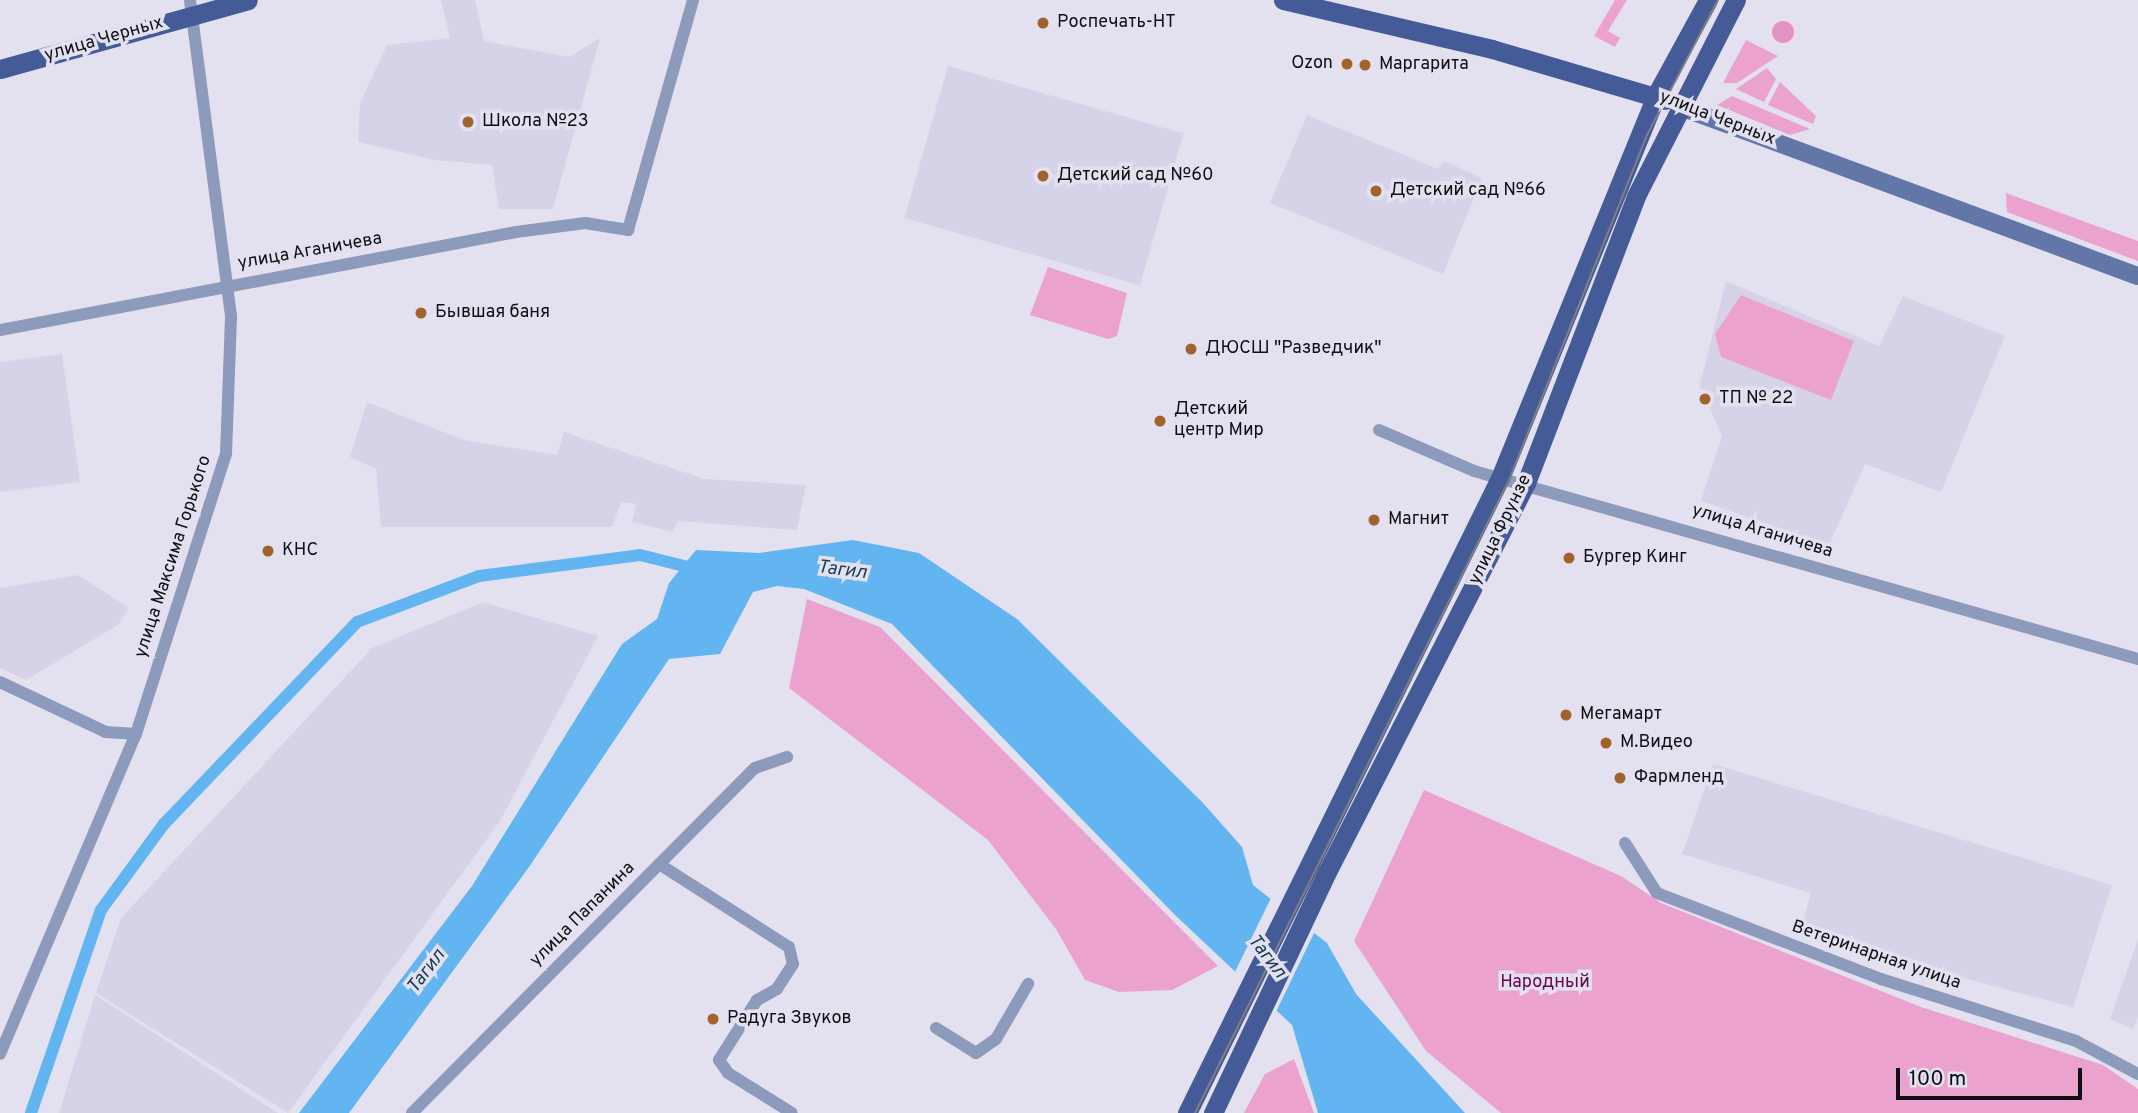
<!DOCTYPE html>
<html>
<head>
<meta charset="utf-8">
<style>
	body { margin:0 }
	#map { position:relative; width:2138px; height:1113px; overflow:hidden; background:#e3e1ef; font-family:Overpass,sans-serif }
	div>[style] { position:absolute }
	.built>* { inset:0; background:#d6d3e8; transform-origin:0 0 }
	.green>* { inset:0; background:#eba2ce }
	.forest>* { inset:0; background:#e491c4 }
	.round { border-radius:50% }
	.water>* { inset:0; background:#62b5f0 }
	.pier>* { inset:0; background:#e3e1ef }
	.canal>* { height:12px; margin:-6px; padding:0 6px; transform-origin:6px; border-radius:6px; background:#62b5f0 }
	.street>* { height:12px; margin:-6px; padding:0 6px; transform-origin:6px; border-radius:6px; background:#8c9abc }
	.secondary>* { height:18px; margin:-9px; padding:0 9px; transform-origin:9px; border-radius:9px; background:#6276a7 }
	.primary>* { height:19px; margin:-9.5px; padding:0 9.5px; transform-origin:9.5px; border-radius:9.5px; background:#455b97 }
	.tram>* { height:2px; margin:-1px; padding:0 1px; transform-origin:1px; border-radius:1px; background:#7f7e87 }
	.dots>* { width:19px; height:19px; translate:-50% -50%; box-sizing:border-box; border:4px solid #e3e1ef; border-radius:50% }
	span { translate:-50% -50%; white-space:nowrap; text-align:center; line-height:1.15; -webkit-text-stroke:7px #e3e1ef; paint-order:stroke }
	.poi-label { font-size:18px; color:#0f0e12 }
	.left { translate:0 -50%; text-align:left }
	.right { translate:-100% -50%; text-align:right }
	.street-label { font-size:18px; color:#0f0e12 }
	.park-label { font-size:18px; color:#68014e }
	.water-label { font-size:19px; color:#163a52; font-style:italic }
	.scale { position:absolute; left:1896px; top:1068px; width:186px; height:32px; box-sizing:border-box; border:4px solid #0f0e12; border-top:0; padding-left:9px; font-size:21px; line-height:24px; white-space:nowrap; color:#0f0e12; -webkit-text-stroke:5px #e3e1ef; paint-order:stroke }
</style>
</head>
<body>
<div id="map">
	<div class="built">
		<i style="clip-path:polygon(441px 0,475px 0,484px 41px,569px 57px,600px 38px,553px 209px,499px 209px,492px 165px,435px 160px,358px 142px,360px 103px,387px 45px,450px 38px)"></i>
		<i style="left:948px;top:66px;width:245px;height:158px;rotate:16deg"></i>
		<i style="clip-path:polygon(1307px 115px,1438px 169px,1444px 161px,1482px 178px,1443px 274px,1270px 203px)"></i>
		<i style="clip-path:polygon(1726px 281px,1879px 346px,1903px 296px,2005px 336px,1941px 492px,1865px 464px,1829px 545px,1701px 501px,1722px 436px,1710px 409px,1715px 393px,1699px 388px)"></i>
		<i style="clip-path:polygon(62px 354px,80px 482px,0 492px,0 362px)"></i>
		<i style="clip-path:polygon(367px 402px,464px 440px,557px 455px,564px 432px,705px 479px,806px 485px,797px 530px,677px 521px,673px 532px,632px 522px,636px 504px,621px 502px,612px 527px,381px 527px,376px 469px,350px 457px)"></i>
		<i style="clip-path:polygon(78px 575px,129px 608px,118px 625px,26px 680px,0 668px,0 588px)"></i>
		<i style="clip-path:polygon(483px 602px,598px 636px,500px 821px,288px 1113px,96px 993px,121px 918px,372px 648px)"></i>
		<i style="clip-path:polygon(1713px 764px,2112px 885px,2073px 1007px,1799px 935px,1811px 893px,1682px 854px)"></i>
		<i style="clip-path:polygon(2138px 939px,2138px 1016px,2133px 1029px,2110px 1019px)"></i>
		<i style="clip-path:polygon(95px 995px,278px 1113px,59px 1113px)"></i>
	</div>
	<div class="green">
		<i style="clip-path:polygon(1615px 0,1627px 0,1608px 31px,1620px 38px,1615px 47px,1594px 36px)"></i>
		<i style="clip-path:polygon(1746px 40px,1778px 56px,1737px 83px,1723px 83px)"></i>
		<i style="clip-path:polygon(1767px 68px,1776px 79px,1764px 102px,1736px 89px)"></i>
		<i style="clip-path:polygon(1780px 82px,1816px 116px,1813px 124px,1768px 105px)"></i>
		<i style="clip-path:polygon(1732px 96px,1810px 129px,1790px 135px,1717px 105px)"></i>
		<i style="clip-path:polygon(2006px 193px,2138px 241px,2138px 261px,2007px 212px)"></i>
		<i style="clip-path:polygon(1048px 267px,1127px 293px,1117px 336px,1108px 339px,1030px 315px)"></i>
		<i style="clip-path:polygon(1741px 295px,1854px 341px,1831px 400px,1721px 357px,1715px 334px)"></i>
		<i style="clip-path:polygon(807px 599px,880px 627px,1218px 966px,1172px 990px,1119px 992px,1085px 980px,1056px 929px,988px 840px,789px 688px)"></i>
		<i style="clip-path:polygon(1424px 790px,1621px 876px,1661px 903px,1921px 1007px,2103px 1065px,2138px 1089px,2138px 1113px,1501px 1113px,1426px 1051px,1354px 941px)"></i>
		<i style="clip-path:polygon(1294px 1059px,1314px 1113px,1244px 1113px,1265px 1074px)"></i>
	</div>
	<div class="forest">
		<i class="round" style="left:1772px;top:21px;width:22px;height:22px"></i>
	</div>
	<div class="water">
		<i style="clip-path:polygon(853px 540px,919px 553px,1017px 619px,1203px 803px,1242px 847px,1253px 885px,1327px 943px,1356px 994px,1465px 1113px,1318px 1113px,1292px 1025px,1175px 915px,892px 624px,804px 589px,777px 586px,753px 592px,720px 654px,669px 659px,529px 867px,349px 1113px,299px 1113px,472px 886px,622px 644px,657px 619px,669px 583px,696px 550px,759px 553px)"></i>
	</div>
	<div class="pier">
		<i style="clip-path:polygon(1271px 898px,1315px 931px,1275px 1014px,1234px 974px)"></i>
	</div>
	<div class="canal">
		<i style="left:31px;top:1113px;width:215px;rotate:-71deg"></i>
		<i style="left:101px;top:910px;width:107px;rotate:-53.8deg"></i>
		<i style="left:164px;top:824px;width:279px;rotate:-46.3deg"></i>
		<i style="left:357px;top:622px;width:130px;rotate:-20.7deg"></i>
		<i style="left:479px;top:576px;width:162px;rotate:-7.4deg"></i>
		<i style="left:640px;top:555px;width:58px;rotate:14deg"></i>
	</div>
	<div class="street">
		<i style="left:0;top:330px;width:525px;rotate:-10.75deg"></i>
		<i style="left:516px;top:232px;width:70px;rotate:-7.4deg"></i>
		<i style="left:585px;top:223px;width:44px;rotate:9.2deg"></i>
		<i style="left:628px;top:230px;width:239px;rotate:-74.2deg"></i>
		<i style="left:1379px;top:430px;width:103px;rotate:23.3deg"></i>
		<i style="left:1474px;top:471px;width:690px;rotate:15.81deg"></i>
		<i style="left:0;top:682px;width:117px;rotate:25.3deg"></i>
		<i style="left:106px;top:732px;width:30px;rotate:4deg"></i>
		<i style="left:1625px;top:843px;width:59px;rotate:57.4deg"></i>
		<i style="left:1657px;top:893px;width:240px;rotate:21deg"></i>
		<i style="left:1881px;top:979px;width:205px;rotate:17.6deg"></i>
		<i style="left:2076px;top:1041px;width:70px;rotate:28deg"></i>
		<i style="left:659px;top:864px;width:154px;rotate:32.6deg"></i>
		<i style="left:789px;top:947px;width:17px;rotate:77deg"></i>
		<i style="left:793px;top:964px;width:30px;rotate:123deg"></i>
		<i style="left:777px;top:989px;width:23px;rotate:151deg"></i>
		<i style="left:757px;top:1000px;width:71px;rotate:122.3deg"></i>
		<i style="left:719px;top:1060px;width:16px;rotate:55deg"></i>
		<i style="left:728px;top:1073px;width:75px;rotate:32deg"></i>
		<i style="left:936px;top:1028px;width:47px;rotate:32deg"></i>
		<i style="left:976px;top:1053px;width:24px;rotate:-35deg"></i>
		<i style="left:996px;top:1039px;width:64px;rotate:-59.8deg"></i>
		<i style="left:0;top:1054px;width:348px;rotate:-67deg"></i>
		<i style="left:136px;top:734px;width:294px;rotate:-72.2deg"></i>
		<i style="left:226px;top:454px;width:138px;rotate:-87.9deg"></i>
		<i style="left:231px;top:316px;width:319px;rotate:-97.4deg"></i>
		<i style="left:412px;top:1113px;width:486px;rotate:-45.2deg"></i>
		<i style="left:755px;top:768px;width:34px;rotate:-19deg"></i>
	</div>
	<div class="secondary">
		<i style="left:1678px;top:106px;width:490px;rotate:20.3deg"></i>
	</div>
	<div class="primary">
		<i style="left:1283px;top:0;width:215px;rotate:13.2deg"></i>
		<i style="left:1492px;top:49px;width:180px;rotate:16.4deg"></i>
		<i style="left:0;top:69px;width:257px;rotate:-15.5deg"></i>
		<i style="left:1187px;top:1113px;width:708px;rotate:-63.76deg"></i>
		<i style="left:1500px;top:478px;width:414px;rotate:-67.8deg"></i>
		<i style="left:1656px;top:95px;width:108px;rotate:-61.3deg"></i>
		<i style="left:1213px;top:1113px;width:267px;rotate:-64.7deg"></i>
		<i style="left:1327px;top:872px;width:437px;rotate:-62.9deg"></i>
		<i style="left:1526px;top:483px;width:307px;rotate:-69deg"></i>
		<i style="left:1636px;top:196px;width:220px;rotate:-63deg"></i>
	</div>
	<div class="tram">
		<i style="left:1195px;top:1113px;width:707px;rotate:-63.62deg"></i>
		<i style="left:1509px;top:480px;width:372px;rotate:-68.2deg"></i>
		<i style="left:1647px;top:135px;width:153px;rotate:-62.3deg"></i>
	</div>
	<div class="dots">
		<i style="left:1043px;top:23px;background:#a2622b"></i>
		<i style="left:1347px;top:64px;background:#a2622b"></i>
		<i style="left:1365px;top:65px;background:#a2622b"></i>
		<i style="left:468px;top:122px;background:#a2622b"></i>
		<i style="left:1043px;top:176px;background:#a2622b"></i>
		<i style="left:1376px;top:191px;background:#a2622b"></i>
		<i style="left:421px;top:313px;background:#a2622b"></i>
		<i style="left:1191px;top:349px;background:#a2622b"></i>
		<i style="left:1705px;top:399px;background:#a2622b"></i>
		<i style="left:1160px;top:421px;background:#a2622b"></i>
		<i style="left:1374px;top:520px;background:#a2622b"></i>
		<i style="left:268px;top:551px;background:#a2622b"></i>
		<i style="left:1569px;top:558px;background:#a2622b"></i>
		<i style="left:1566px;top:715px;background:#a2622b"></i>
		<i style="left:1606px;top:743px;background:#a2622b"></i>
		<i style="left:1620px;top:778px;background:#a2622b"></i>
		<i style="left:713px;top:1019px;background:#a2622b"></i>
	</div>
	<div class="poi-label">
		<span class="left" style="left:1057px;top:23px">Роспечать-НТ</span>
		<span class="right" style="left:1333px;top:64px">Ozon</span>
		<span class="left" style="left:1379px;top:65px">Маргарита</span>
		<span class="left" style="left:482px;top:122px">Школа №23</span>
		<span class="left" style="left:1057px;top:176px">Детский сад №60</span>
		<span class="left" style="left:1390px;top:191px">Детский сад №66</span>
		<span class="left" style="left:435px;top:313px">Бывшая баня</span>
		<span class="left" style="left:1205px;top:349px">ДЮСШ "Разведчик"</span>
		<span class="left" style="left:1719px;top:399px">ТП № 22</span>
		<span class="left" style="left:1174px;top:421px">Детский<br>центр Мир</span>
		<span class="left" style="left:1388px;top:520px">Магнит</span>
		<span class="left" style="left:282px;top:551px">КНС</span>
		<span class="left" style="left:1583px;top:558px">Бургер Кинг</span>
		<span class="left" style="left:1580px;top:715px">Мегамарт</span>
		<span class="left" style="left:1620px;top:743px">М.Видео</span>
		<span class="left" style="left:1634px;top:778px">Фармленд</span>
		<span class="left" style="left:727px;top:1019px">Радуга Звуков</span>
	</div>
	<div class="street-label">
		<span style="left:104px;top:40px;rotate:-16deg">улица Черных</span>
		<span style="left:1717px;top:119px;rotate:21deg">улица Черных</span>
		<span style="left:310px;top:252px;rotate:-10deg">улица Аганичева</span>
		<span style="left:1501px;top:530px;rotate:-64deg">улица Фрунзе</span>
		<span style="left:1762px;top:532px;rotate:17deg">улица Аганичева</span>
		<span style="left:174px;top:557px;rotate:-72deg">улица Максима Горького</span>
		<span style="left:583px;top:915px;rotate:-45deg">улица Папанина</span>
		<span style="left:1876px;top:956px;rotate:19deg">Ветеринарная улица</span>
	</div>
	<div class="park-label">
		<span style="left:1545px;top:983px">Народный</span>
	</div>
	<div class="water-label">
		<span style="left:842px;top:571px;rotate:7deg">Тагил</span>
		<span style="left:1266px;top:957px;rotate:52deg">Тагил</span>
		<span style="left:427px;top:972px;rotate:-53deg">Тагил</span>
	</div>
	<div class="scale">100 m</div>
</div>
</body>
</html>
